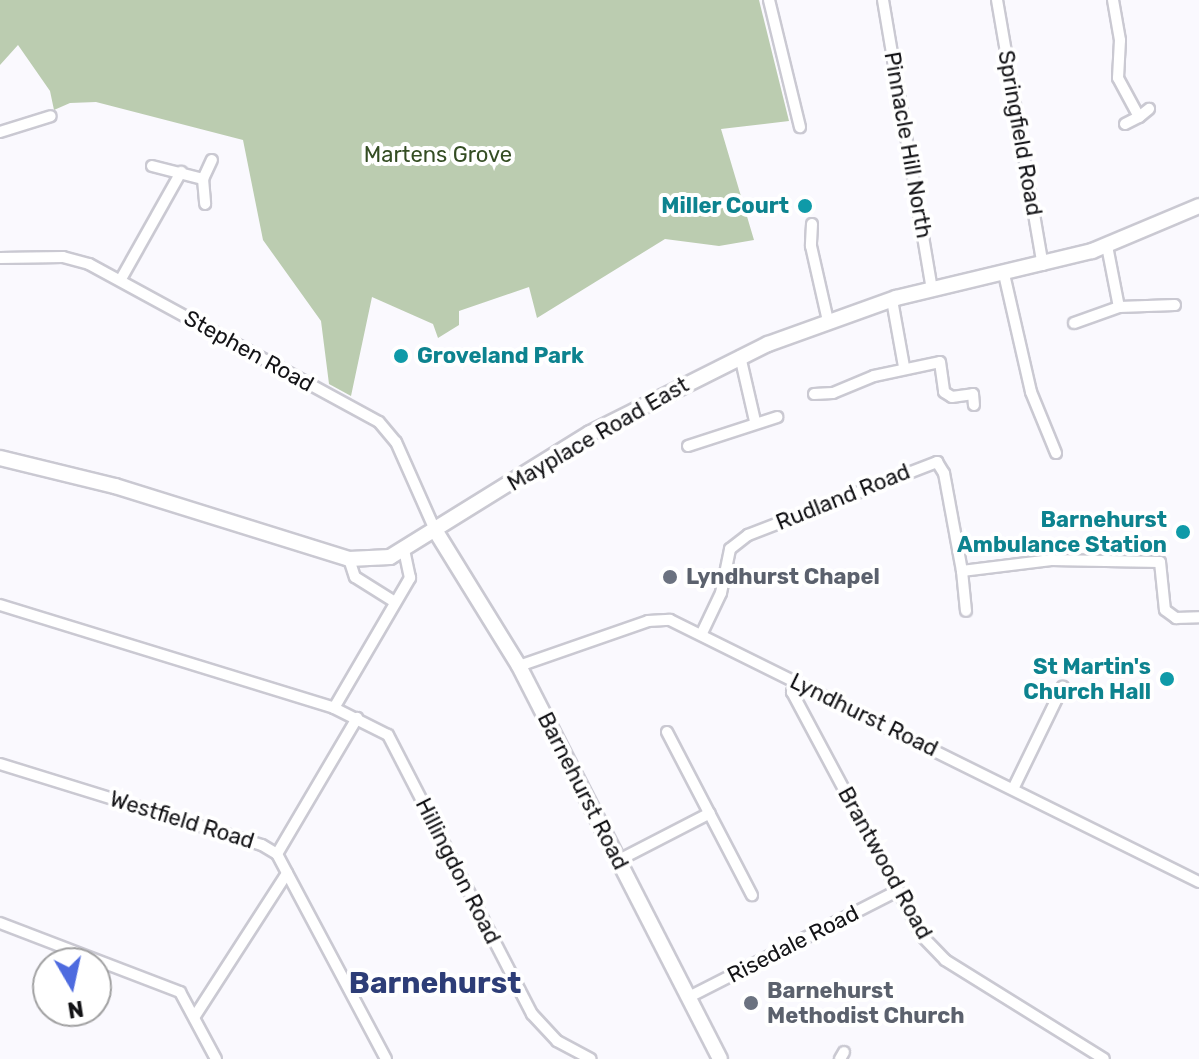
<!DOCTYPE html>
<html>
<head>
<meta charset="utf-8">
<style>
	body { margin:0 }
	#map { position:relative; width:1199px; height:1059px; overflow:hidden; background:#faf9fe; font-family:Rubik,sans-serif }
	div>[style] { position:absolute }
	.green>* { inset:0; background:#bbccb0 }
	.roads { filter:drop-shadow(2px 0 #cac9d2) drop-shadow(-2px 0 #cac9d2) drop-shadow(0 2px #cac9d2) drop-shadow(0 -2px #cac9d2) }
	.street>* { height:10px; margin:-5px; padding:0 5px; transform-origin:5px; border-radius:5px; background:#fff }
	.secondary>* { height:14px; margin:-7px; padding:0 7px; transform-origin:7px; border-radius:7px; background:#fff }
	.dots>* { width:22px; height:22px; translate:-50% -50%; box-sizing:border-box; border:4px solid #fff; border-radius:50% }
	span { translate:-50% -50%; white-space:nowrap; text-align:center; line-height:1.15; -webkit-text-stroke:8px #fff; paint-order:stroke }
	.street-label { font-size:22px; color:#131316 }
	.park-label { font-size:22px; color:#344d23 }
	.culture-label { font-size:22px; color:#0d838f; font-weight:700 }
	.right { translate:-100% -50%; text-align:right }
	.left { translate:0 -50%; text-align:left }
	.worship-label { font-size:22px; color:#5b616d; font-weight:700 }
	.district-label { font-size:30px; color:#2d3d77; font-weight:700 }
	.north { position:absolute; left:32px; top:947px; width:80px; height:80px; box-sizing:border-box; background:#fff; border:2px solid #a1a1a2; border-radius:50%; rotate:171deg; font-size:22px; font-weight:700; line-height:32px; text-align:center; color:#131316 }
	.north::after { content:''; display:block; margin:auto; width:28px; height:36px; background:#4e6bdf; clip-path:polygon(50% 0,100% 100%,50% 72%,0 100%) }
</style>
</head>
<body>
<div id="map">
	<div class="green">
		<i style="clip-path:polygon(0 0,759px 0,789px 121px,721px 129px,754px 240px,719px 246px,665px 239px,537px 318px,529px 287px,459px 311px,459px 325px,438px 338px,433px 324px,372px 297px,351px 396px,329px 384px,321px 321px,263px 240px,243px 140px,96px 102px,70px 103px,54px 110px,50px 91px,18px 45px,0 65px)"></i>
	</div>
	<div class="roads">
		<div class="street">
			<i style="left:769px;top:0;width:131px;rotate:76.3deg"></i>
			<i style="left:883px;top:0;width:294px;rotate:80.4deg"></i>
			<i style="left:997px;top:0;width:269px;rotate:80.2deg"></i>
			<i style="left:1113px;top:0;width:41px;rotate:80.1deg"></i>
			<i style="left:1120px;top:40px;width:38px;rotate:93deg"></i>
			<i style="left:1118px;top:78px;width:44px;rotate:61.7deg"></i>
			<i style="left:1139px;top:117px;width:13px;rotate:-39deg"></i>
			<i style="left:1125px;top:124px;width:16px;rotate:-27deg"></i>
			<i style="left:0;top:132px;width:53px;rotate:-17.4deg"></i>
			<i style="left:152px;top:166px;width:53px;rotate:14.3deg"></i>
			<i style="left:203px;top:179px;width:25px;rotate:85deg"></i>
			<i style="left:203px;top:179px;width:21px;rotate:-65deg"></i>
			<i style="left:812px;top:224px;width:22px;rotate:93deg"></i>
			<i style="left:811px;top:246px;width:77px;rotate:77.2deg"></i>
			<i style="left:1107px;top:246px;width:62px;rotate:78.9deg"></i>
			<i style="left:1119px;top:307px;width:56px;rotate:-2deg"></i>
			<i style="left:0;top:258px;width:63px;rotate:-0.9deg"></i>
			<i style="left:63px;top:257px;width:27px;rotate:15deg"></i>
			<i style="left:89px;top:264px;width:330px;rotate:28.6deg"></i>
			<i style="left:379px;top:422px;width:26px;rotate:50deg"></i>
			<i style="left:396px;top:442px;width:96px;rotate:66.1deg"></i>
			<i style="left:1004px;top:274px;width:121px;rotate:77.1deg"></i>
			<i style="left:1031px;top:392px;width:66px;rotate:67.7deg"></i>
			<i style="left:121px;top:279px;width:123px;rotate:-60.7deg"></i>
			<i style="left:892px;top:300px;width:68px;rotate:79.8deg"></i>
			<i style="left:1074px;top:323px;width:48px;rotate:-19.6deg"></i>
			<i style="left:740px;top:356px;width:67px;rotate:77deg"></i>
			<i style="left:814px;top:394px;width:19px;rotate:-3deg"></i>
			<i style="left:833px;top:393px;width:44px;rotate:-22.5deg"></i>
			<i style="left:874px;top:376px;width:67px;rotate:-12deg"></i>
			<i style="left:940px;top:362px;width:30px;rotate:82deg"></i>
			<i style="left:944px;top:392px;width:9px;rotate:32deg"></i>
			<i style="left:952px;top:397px;width:21px;rotate:-8deg"></i>
			<i style="left:973px;top:394px;width:11px;rotate:85deg"></i>
			<i style="left:688px;top:446px;width:94px;rotate:-18deg"></i>
			<i style="left:349px;top:559px;width:19px;rotate:72deg"></i>
			<i style="left:355px;top:577px;width:47px;rotate:32deg"></i>
			<i style="left:962px;top:571px;width:40px;rotate:84.3deg"></i>
			<i style="left:0;top:605px;width:350px;rotate:17.1deg"></i>
			<i style="left:334px;top:708px;width:60px;rotate:26.6deg"></i>
			<i style="left:388px;top:735px;width:314px;rotate:62.7deg"></i>
			<i style="left:532px;top:1014px;width:37px;rotate:47deg"></i>
			<i style="left:557px;top:1041px;width:38px;rotate:28deg"></i>
			<i style="left:702px;top:633px;width:44px;rotate:-64.6deg"></i>
			<i style="left:721px;top:593px;width:45px;rotate:-78.4deg"></i>
			<i style="left:730px;top:549px;width:23px;rotate:-38deg"></i>
			<i style="left:748px;top:535px;width:203px;rotate:-21.1deg"></i>
			<i style="left:937px;top:462px;width:13px;rotate:58deg"></i>
			<i style="left:944px;top:473px;width:100px;rotate:79.6deg"></i>
			<i style="left:962px;top:571px;width:90px;rotate:-7deg"></i>
			<i style="left:1051px;top:560px;width:109px;rotate:1.1deg"></i>
			<i style="left:1160px;top:562px;width:48px;rotate:84.1deg"></i>
			<i style="left:1165px;top:610px;width:14px;rotate:36deg"></i>
			<i style="left:1176px;top:618px;width:23px;rotate:-2deg"></i>
			<i style="left:519px;top:666px;width:137px;rotate:-19.2deg"></i>
			<i style="left:648px;top:621px;width:22px;rotate:-3deg"></i>
			<i style="left:670px;top:620px;width:590px;rotate:26.35deg"></i>
			<i style="left:796px;top:681px;width:12px;rotate:110deg"></i>
			<i style="left:792px;top:692px;width:278px;rotate:61.9deg"></i>
			<i style="left:923px;top:937px;width:32px;rotate:46deg"></i>
			<i style="left:945px;top:960px;width:187px;rotate:31.9deg"></i>
			<i style="left:334px;top:708px;width:151px;rotate:-59.7deg"></i>
			<i style="left:410px;top:578px;width:29px;rotate:-102deg"></i>
			<i style="left:667px;top:732px;width:184px;rotate:62.5deg"></i>
			<i style="left:0;top:764px;width:274px;rotate:17.2deg"></i>
			<i style="left:262px;top:845px;width:17px;rotate:31deg"></i>
			<i style="left:277px;top:854px;width:232px;rotate:62deg"></i>
			<i style="left:1013px;top:789px;width:114px;rotate:-64.1deg"></i>
			<i style="left:277px;top:854px;width:158px;rotate:-59.5deg"></i>
			<i style="left:619px;top:860px;width:102px;rotate:-27.3deg"></i>
			<i style="left:0;top:923px;width:193px;rotate:21deg"></i>
			<i style="left:180px;top:992px;width:76px;rotate:61.8deg"></i>
			<i style="left:689px;top:997px;width:233px;rotate:-27deg"></i>
			<i style="left:195px;top:1016px;width:170px;rotate:-57.2deg"></i>
			<i style="left:840px;top:1059px;width:8px;rotate:-60deg"></i>
		</div>
		<div class="secondary">
			<i style="left:0;top:458px;width:118px;rotate:13.7deg"></i>
			<i style="left:115px;top:486px;width:245px;rotate:17.3deg"></i>
			<i style="left:349px;top:559px;width:41px;rotate:-2.8deg"></i>
			<i style="left:390px;top:557px;width:235px;rotate:-31.8deg"></i>
			<i style="left:590px;top:433px;width:199px;rotate:-26.6deg"></i>
			<i style="left:768px;top:344px;width:136px;rotate:-19.8deg"></i>
			<i style="left:896px;top:298px;width:202px;rotate:-13.5deg"></i>
			<i style="left:1092px;top:251px;width:116px;rotate:-22.8deg"></i>
			<i style="left:435px;top:530px;width:160px;rotate:58.3deg"></i>
			<i style="left:519px;top:666px;width:441px;rotate:62.9deg"></i>
		</div>
	</div>
	<div class="dots">
		<i style="left:805px;top:206px;background:#0f9aa8"></i>
		<i style="left:401px;top:356px;background:#0f9aa8"></i>
		<i style="left:1183px;top:532px;background:#0f9aa8"></i>
		<i style="left:670px;top:577px;background:#6b7280"></i>
		<i style="left:1167px;top:679px;background:#0f9aa8"></i>
		<i style="left:751px;top:1003px;background:#6b7280"></i>
	</div>
	<div class="street-label">
		<span style="left:1020px;top:133px;rotate:80deg">Springfield Road</span>
		<span style="left:908px;top:145px;rotate:80deg">Pinnacle Hill North</span>
		<span style="left:249px;top:351px;rotate:29deg">Stephen Road</span>
		<span style="left:598px;top:434px;rotate:-30deg">Mayplace Road East</span>
		<span style="left:843px;top:497px;rotate:-22deg">Rudland Road</span>
		<span style="left:864px;top:715px;rotate:26deg">Lyndhurst Road</span>
		<span style="left:583px;top:791px;rotate:63deg">Barnehurst Road</span>
		<span style="left:182px;top:820px;rotate:17deg">Westfield Road</span>
		<span style="left:885px;top:863px;rotate:61deg">Brantwood Road</span>
		<span style="left:458px;top:871px;rotate:63deg">Hillingdon Road</span>
		<span style="left:793px;top:944px;rotate:-27deg">Risedale Road</span>
	</div>
	<div class="park-label">
		<span style="left:438px;top:155px">Martens Grove</span>
	</div>
	<div class="culture-label">
		<span class="right" style="left:789px;top:206px">Miller Court</span>
		<span class="left" style="left:417px;top:356px">Groveland Park</span>
		<span class="right" style="left:1167px;top:532px">Barnehurst<br>Ambulance Station</span>
		<span class="right" style="left:1151px;top:679px">St Martin's<br>Church Hall</span>
	</div>
	<div class="worship-label">
		<span class="left" style="left:686px;top:577px">Lyndhurst Chapel</span>
		<span class="left" style="left:767px;top:1003px">Barnehurst<br>Methodist Church</span>
	</div>
	<div class="district-label">
		<span style="left:435px;top:983px">Barnehurst</span>
	</div>
	<div class="north">N</div>
</div>
</body>
</html>
